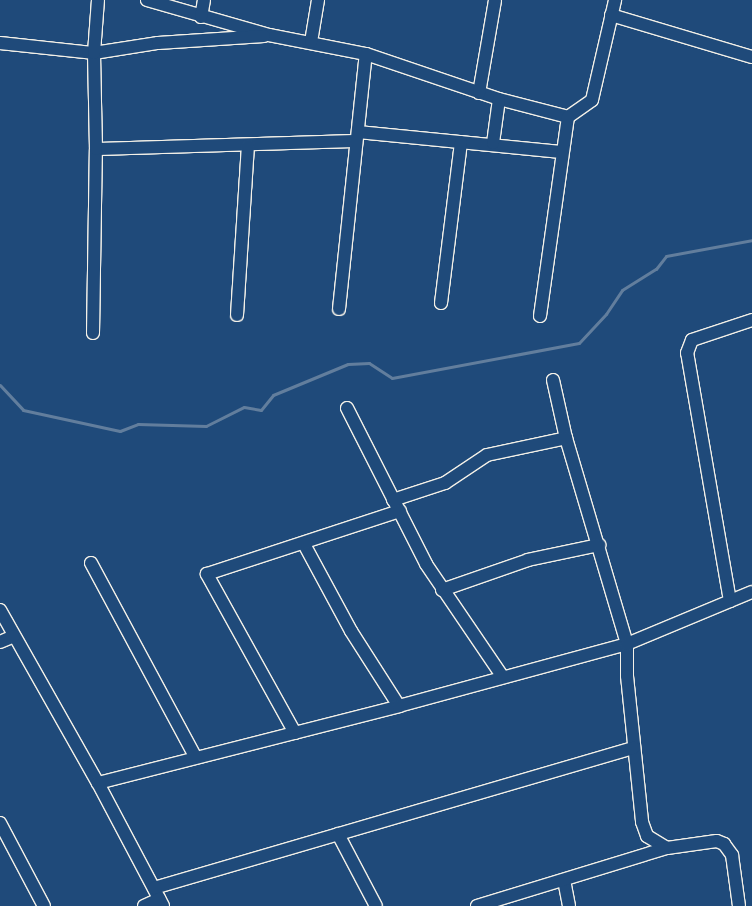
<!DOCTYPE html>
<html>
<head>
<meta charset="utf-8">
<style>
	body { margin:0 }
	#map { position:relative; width:752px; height:906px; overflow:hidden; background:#1f4a7a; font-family:"Indie Flower",sans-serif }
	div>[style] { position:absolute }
	.stream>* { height:3px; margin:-1.5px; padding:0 1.5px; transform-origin:1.5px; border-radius:1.5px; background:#627e9d }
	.roads { filter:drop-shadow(1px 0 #f4f1e8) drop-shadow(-1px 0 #f4f1e8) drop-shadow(0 1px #f4f1e8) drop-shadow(0 -1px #f4f1e8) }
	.street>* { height:12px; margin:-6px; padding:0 6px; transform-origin:6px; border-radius:6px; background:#1f4a7a }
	span { translate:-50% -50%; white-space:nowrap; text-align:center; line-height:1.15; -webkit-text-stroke:4.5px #1f4a7a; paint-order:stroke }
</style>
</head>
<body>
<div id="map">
	<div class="stream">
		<i style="left:0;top:385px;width:34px;rotate:47deg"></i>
		<i style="left:23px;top:410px;width:99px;rotate:12.2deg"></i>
		<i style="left:120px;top:431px;width:19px;rotate:-21deg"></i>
		<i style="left:138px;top:424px;width:68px;rotate:1.7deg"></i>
		<i style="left:206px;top:426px;width:42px;rotate:-26.6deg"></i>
		<i style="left:244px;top:407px;width:17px;rotate:10deg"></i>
		<i style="left:261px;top:410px;width:19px;rotate:-51deg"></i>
		<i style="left:273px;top:395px;width:81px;rotate:-22.5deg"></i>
		<i style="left:348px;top:364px;width:21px;rotate:-3deg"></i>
		<i style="left:369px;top:363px;width:27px;rotate:33deg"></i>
		<i style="left:392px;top:378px;width:190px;rotate:-10.6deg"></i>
		<i style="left:579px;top:343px;width:40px;rotate:-47deg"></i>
		<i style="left:606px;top:314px;width:29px;rotate:-56deg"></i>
		<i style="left:622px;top:290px;width:40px;rotate:-32deg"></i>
		<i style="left:656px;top:269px;width:16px;rotate:-52deg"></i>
		<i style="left:666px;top:256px;width:87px;rotate:-10.5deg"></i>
	</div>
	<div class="roads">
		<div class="street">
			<i style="left:147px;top:0;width:127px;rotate:16deg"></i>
			<i style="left:269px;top:35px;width:99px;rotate:11.1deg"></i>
			<i style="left:366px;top:54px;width:140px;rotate:18.7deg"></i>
			<i style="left:499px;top:99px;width:71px;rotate:14.6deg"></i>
			<i style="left:568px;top:117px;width:29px;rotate:-35deg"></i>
			<i style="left:592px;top:100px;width:103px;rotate:-77deg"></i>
			<i style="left:611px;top:15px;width:147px;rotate:16.6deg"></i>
			<i style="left:201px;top:17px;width:17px;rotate:-80deg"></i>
			<i style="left:311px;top:42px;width:43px;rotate:-80.5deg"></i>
			<i style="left:0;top:43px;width:95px;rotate:6.1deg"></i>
			<i style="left:94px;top:53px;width:65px;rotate:-8.9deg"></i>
			<i style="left:158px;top:43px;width:106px;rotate:-3.8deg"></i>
			<i style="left:479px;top:93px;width:94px;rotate:-80.2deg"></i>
			<i style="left:358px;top:132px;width:204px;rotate:5.6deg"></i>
			<i style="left:493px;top:143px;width:44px;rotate:-82.2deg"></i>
			<i style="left:96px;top:149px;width:260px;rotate:-1.8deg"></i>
			<i style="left:441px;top:303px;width:162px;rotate:-82.9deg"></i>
			<i style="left:339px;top:309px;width:256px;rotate:-84deg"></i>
			<i style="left:237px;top:315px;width:170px;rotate:-86.3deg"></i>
			<i style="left:540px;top:316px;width:201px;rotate:-82deg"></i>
			<i style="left:93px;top:333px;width:184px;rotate:-89.1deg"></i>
			<i style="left:96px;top:149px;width:96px;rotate:-91.2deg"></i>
			<i style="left:94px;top:53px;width:53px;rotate:-85.7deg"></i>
			<i style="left:553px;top:380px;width:59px;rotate:77.4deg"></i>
			<i style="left:566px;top:438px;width:215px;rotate:73.5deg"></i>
			<i style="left:627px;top:644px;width:32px;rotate:90deg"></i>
			<i style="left:627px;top:676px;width:147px;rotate:84.1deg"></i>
			<i style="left:642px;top:822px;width:15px;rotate:70deg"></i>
			<i style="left:647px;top:836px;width:23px;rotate:31deg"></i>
			<i style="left:667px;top:848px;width:50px;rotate:-8deg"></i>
			<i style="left:717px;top:841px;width:8px;rotate:23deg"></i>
			<i style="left:724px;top:844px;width:14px;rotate:54deg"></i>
			<i style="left:732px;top:855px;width:51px;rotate:82.2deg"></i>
			<i style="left:347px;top:408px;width:175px;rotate:63.1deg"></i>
			<i style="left:426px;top:564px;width:135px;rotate:55.8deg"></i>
			<i style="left:393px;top:500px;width:55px;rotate:-18.1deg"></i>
			<i style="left:445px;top:483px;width:50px;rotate:-33.7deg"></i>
			<i style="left:487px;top:455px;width:81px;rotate:-12.1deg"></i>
			<i style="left:304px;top:544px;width:99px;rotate:61.6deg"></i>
			<i style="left:351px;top:631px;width:89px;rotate:57.4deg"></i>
			<i style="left:91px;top:563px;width:221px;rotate:61.7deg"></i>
			<i style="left:442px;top:590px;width:91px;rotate:-19.2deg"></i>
			<i style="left:528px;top:560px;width:73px;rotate:-11.9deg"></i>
			<i style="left:730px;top:601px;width:252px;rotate:-99.8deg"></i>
			<i style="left:687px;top:353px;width:14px;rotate:-69deg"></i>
			<i style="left:692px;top:340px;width:63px;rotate:-18.4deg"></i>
			<i style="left:0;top:610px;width:199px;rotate:60.5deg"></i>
			<i style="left:98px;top:783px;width:139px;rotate:62.1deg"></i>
			<i style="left:0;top:642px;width:15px;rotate:-23deg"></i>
			<i style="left:295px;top:733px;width:182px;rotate:-119deg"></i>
			<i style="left:207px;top:574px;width:203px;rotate:-18.1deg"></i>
			<i style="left:98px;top:783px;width:311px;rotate:-14.3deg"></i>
			<i style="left:399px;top:706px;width:236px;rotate:-15.2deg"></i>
			<i style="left:627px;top:644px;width:135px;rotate:-22.6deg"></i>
			<i style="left:0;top:823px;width:94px;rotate:62.1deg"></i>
			<i style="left:338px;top:834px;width:81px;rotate:62.2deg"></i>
			<i style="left:564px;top:880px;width:26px;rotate:79deg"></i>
			<i style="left:154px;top:888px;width:500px;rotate:-16.3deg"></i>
			<i style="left:144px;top:906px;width:17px;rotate:-25deg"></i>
			<i style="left:477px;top:906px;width:199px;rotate:-17deg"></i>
		</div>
	</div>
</div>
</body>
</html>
